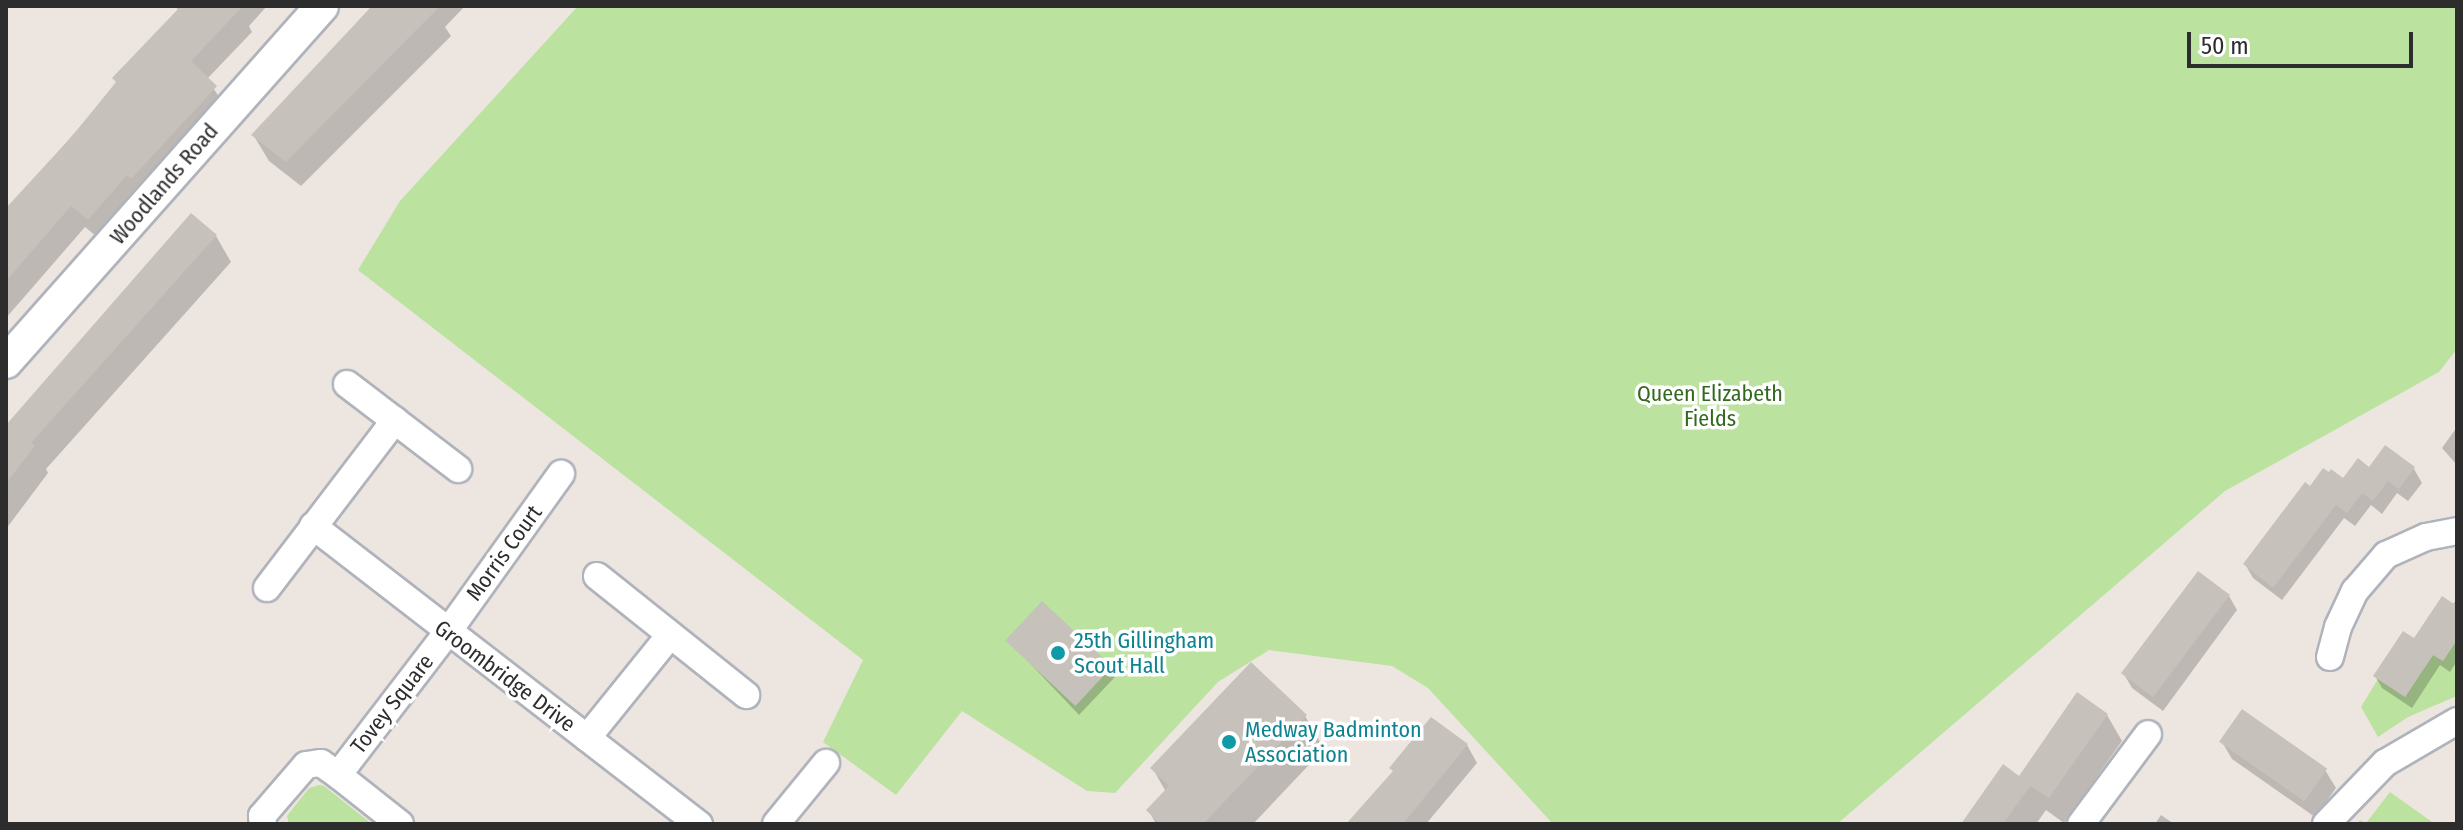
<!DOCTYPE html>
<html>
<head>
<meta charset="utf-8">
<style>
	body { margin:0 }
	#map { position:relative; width:2463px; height:830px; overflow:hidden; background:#ede6e0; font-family:"Fira Sans Condensed",sans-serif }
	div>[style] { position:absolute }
	.green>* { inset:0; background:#bbe29f }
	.shadow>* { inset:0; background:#0003 }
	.building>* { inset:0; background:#c6c1bb; transform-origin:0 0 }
	.roads { filter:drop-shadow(2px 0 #b0b3bc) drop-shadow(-2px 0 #b0b3bc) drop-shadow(0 2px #b0b3bc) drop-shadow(0 -2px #b0b3bc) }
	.minor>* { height:26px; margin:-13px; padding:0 13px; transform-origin:13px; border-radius:13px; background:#fff }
	.tertiary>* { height:32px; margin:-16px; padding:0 16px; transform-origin:16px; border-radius:16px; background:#fff }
	.dots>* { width:22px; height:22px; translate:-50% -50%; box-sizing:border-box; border:4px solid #fff; border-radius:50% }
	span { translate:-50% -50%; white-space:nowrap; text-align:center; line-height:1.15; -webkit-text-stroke:7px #fff; paint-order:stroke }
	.street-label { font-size:22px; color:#2d2d2d }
	.park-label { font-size:22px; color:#33691e }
	.culture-label { font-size:22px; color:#0d838f }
	.left { translate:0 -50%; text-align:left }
	.frame { position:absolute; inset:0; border:8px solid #2d2d2d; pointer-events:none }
	.scale { position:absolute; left:2187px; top:32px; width:226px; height:36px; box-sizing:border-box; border:4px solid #2d2d2d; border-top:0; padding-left:10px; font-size:24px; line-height:28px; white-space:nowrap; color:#2d2d2d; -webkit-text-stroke:6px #fff; paint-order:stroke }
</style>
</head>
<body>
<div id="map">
	<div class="green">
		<i style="clip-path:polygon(578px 6px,2457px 6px,2457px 349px,2439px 372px,2225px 491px,1837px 824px,1553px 824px,1428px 688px,1392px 666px,1269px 650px,1218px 682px,1115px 793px,1087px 791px,962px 711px,896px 795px,823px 742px,863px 660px,358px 270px,400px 201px)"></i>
		<i style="clip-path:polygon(2457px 640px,2457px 696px,2408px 717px,2378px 737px,2361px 707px,2378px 679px,2405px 697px,2433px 655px,2443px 661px)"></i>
		<i style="clip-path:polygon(319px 785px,324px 786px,372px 824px,289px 824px,287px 816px,309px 788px)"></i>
		<i style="clip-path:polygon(2390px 792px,2435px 824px,2357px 824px,2360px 820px,2366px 823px)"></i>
	</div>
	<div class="shadow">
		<i style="clip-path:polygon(175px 6px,267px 6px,249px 26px,252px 32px,207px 79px,228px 110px,102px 241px,85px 227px,6px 318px,6px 213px,179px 11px)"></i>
		<i style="clip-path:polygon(372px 6px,465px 6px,445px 27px,451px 36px,301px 186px,269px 161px,254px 136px)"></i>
		<i style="clip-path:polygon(191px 216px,216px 236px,231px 262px,46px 469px,48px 473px,6px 529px,6px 429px)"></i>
		<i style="clip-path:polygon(2457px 427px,2457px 465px,2442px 448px)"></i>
		<i style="clip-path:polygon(2385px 447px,2414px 469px,2422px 483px,2408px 501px,2397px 493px,2382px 514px,2371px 505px,2355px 526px,2344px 518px,2282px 600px,2253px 578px,2245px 564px,2310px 489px,2369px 469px)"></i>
		<i style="clip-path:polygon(2229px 596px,2237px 610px,2163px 711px,2132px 688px,2124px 674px)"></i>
		<i style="clip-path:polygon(2457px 600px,2457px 661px,2450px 672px,2440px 665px,2412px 708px,2382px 688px,2375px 676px)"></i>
		<i style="clip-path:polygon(1008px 640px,1110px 668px,1115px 677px,1079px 715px)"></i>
		<i style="clip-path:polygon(2107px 715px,2122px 741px,2064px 823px,2046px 810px,2036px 824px,1964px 824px)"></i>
		<i style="clip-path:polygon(1305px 716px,1324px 749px,1253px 824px,1156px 824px,1149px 811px,1166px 792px,1153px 769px)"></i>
		<i style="clip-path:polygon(2222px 742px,2325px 770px,2336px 788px,2315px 817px,2232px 759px)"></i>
		<i style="clip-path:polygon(1467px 745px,1477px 763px,1426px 824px,1360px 824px)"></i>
		<i style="clip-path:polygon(2161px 815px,2174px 824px,2155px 824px)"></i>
	</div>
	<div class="building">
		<i style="clip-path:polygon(181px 6px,243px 6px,191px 61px,217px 86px,131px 179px,127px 175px,88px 220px,71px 206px,6px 281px,6px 208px,74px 134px,116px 82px,112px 78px)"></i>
		<i style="clip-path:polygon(372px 6px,440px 6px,286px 162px,251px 135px)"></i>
		<i style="clip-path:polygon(191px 213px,217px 235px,31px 443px,35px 446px,6px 483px,6px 425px)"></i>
		<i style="clip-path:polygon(2385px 445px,2415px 467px,2399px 489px,2388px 481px,2373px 501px,2362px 493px,2347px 513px,2336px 505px,2273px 588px,2243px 564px,2305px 482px,2310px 486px,2323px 468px,2329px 472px,2331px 469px,2343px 478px,2358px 458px,2369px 467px)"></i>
		<i style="left:2198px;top:571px;width:40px;height:128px;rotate:37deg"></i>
		<i style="clip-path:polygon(2442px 596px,2457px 606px,2457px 640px,2443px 661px,2433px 655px,2405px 697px,2373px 676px,2403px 631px,2414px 638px)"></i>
		<i style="left:1042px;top:601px;width:96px;height:54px;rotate:43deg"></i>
		<i style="clip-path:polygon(1251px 662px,1307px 715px,1203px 824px,1160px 824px,1146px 810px,1169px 786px,1150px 768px)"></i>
		<i style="clip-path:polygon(2077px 692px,2108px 714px,2049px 798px,2030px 786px,2003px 824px,1961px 824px,2003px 764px,2019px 776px)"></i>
		<i style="left:2242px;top:709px;width:104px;height:40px;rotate:35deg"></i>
		<i style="clip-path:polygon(1431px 717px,1468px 744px,1403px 824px,1346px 824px,1393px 771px,1389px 768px)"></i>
	</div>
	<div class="roads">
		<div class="minor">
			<i style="left:347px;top:384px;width:140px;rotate:37.4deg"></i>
			<i style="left:313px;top:526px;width:488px;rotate:37.7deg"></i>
			<i style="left:597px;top:576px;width:191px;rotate:38.6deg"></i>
			<i style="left:267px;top:588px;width:211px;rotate:-52.7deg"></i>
			<i style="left:2330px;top:657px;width:31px;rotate:-75deg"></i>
			<i style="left:2338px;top:627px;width:40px;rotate:-65deg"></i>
			<i style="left:2355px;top:591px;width:48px;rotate:-49.3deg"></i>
			<i style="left:2386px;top:555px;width:44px;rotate:-24.2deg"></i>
			<i style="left:2426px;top:537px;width:32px;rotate:-11deg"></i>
			<i style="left:587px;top:738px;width:132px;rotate:-51.1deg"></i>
			<i style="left:338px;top:775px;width:79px;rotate:38.3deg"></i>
			<i style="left:263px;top:824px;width:8px;rotate:-97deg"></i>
			<i style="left:262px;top:816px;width:67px;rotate:-49.2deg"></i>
			<i style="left:306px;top:765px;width:15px;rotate:-8deg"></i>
			<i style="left:321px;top:763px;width:21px;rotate:35deg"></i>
			<i style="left:338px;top:775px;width:179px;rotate:-52.5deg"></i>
			<i style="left:447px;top:633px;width:196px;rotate:-54.4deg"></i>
			<i style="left:776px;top:824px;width:79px;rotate:-50.7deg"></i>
			<i style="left:2081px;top:824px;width:112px;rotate:-53.3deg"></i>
			<i style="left:2326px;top:824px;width:85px;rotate:-46deg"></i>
			<i style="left:2385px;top:763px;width:83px;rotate:-30.3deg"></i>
		</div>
		<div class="tertiary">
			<i style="left:6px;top:362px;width:476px;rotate:-48.4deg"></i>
		</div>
	</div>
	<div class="dots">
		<i style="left:1058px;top:653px;background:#0f9aa8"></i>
		<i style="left:1229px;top:742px;background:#0f9aa8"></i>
	</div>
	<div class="street-label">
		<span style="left:164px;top:184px;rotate:-49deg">Woodlands Road</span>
		<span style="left:504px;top:553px;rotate:-54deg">Morris Court</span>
		<span style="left:505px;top:676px;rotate:37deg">Groombridge Drive</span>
		<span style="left:392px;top:704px;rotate:-52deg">Tovey Square</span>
	</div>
	<div class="park-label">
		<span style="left:1710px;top:406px">Queen Elizabeth<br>Fields</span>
	</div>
	<div class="culture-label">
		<span class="left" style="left:1074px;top:653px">25th Gillingham<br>Scout Hall</span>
		<span class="left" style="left:1245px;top:742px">Medway Badminton<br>Association</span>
	</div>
	<div class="frame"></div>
	<div class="scale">50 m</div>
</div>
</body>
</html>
